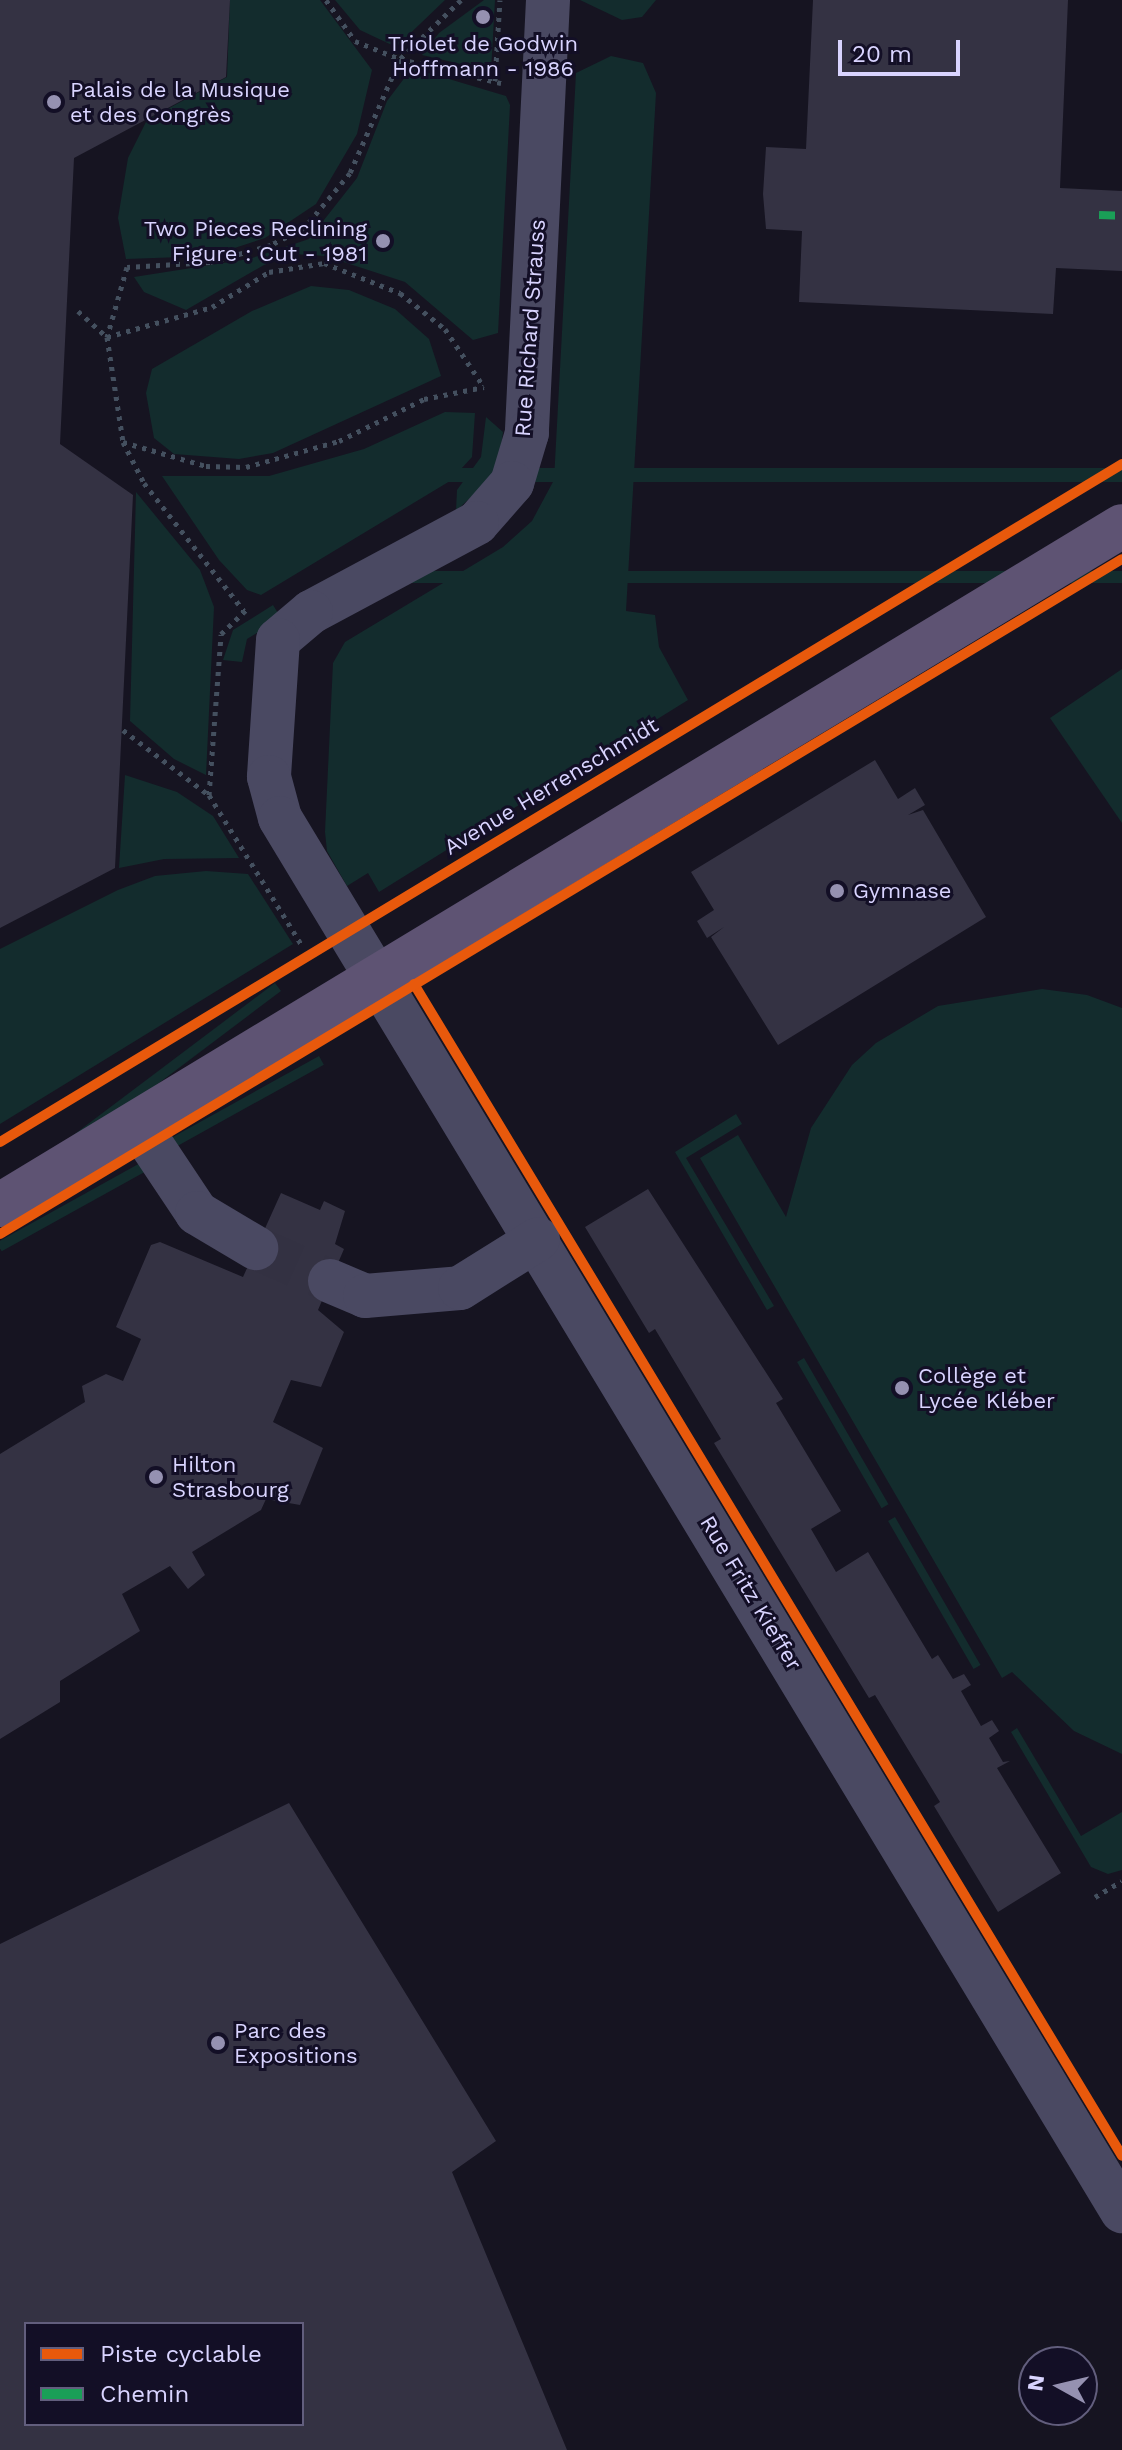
<!DOCTYPE html>
<html>
<head>
<meta charset="utf-8">
<style>
	body { margin:0 }
	#map { position:relative; width:1122px; height:2450px; overflow:hidden; background:#161421; font-family:"Work Sans",sans-serif }
	div>[style] { position:absolute }
	.green>* { inset:0; background:#132c2d; transform-origin:0 0 }
	.building>* { inset:0; background:#343243 }
	.minor-tunnel>* { height:44px; margin-top:-22px; transform-origin:0; background:repeating-linear-gradient(90deg,#333142 0 44px,transparent 0 66px) }
	.path>* { height:5px; margin-top:-2.5px; transform-origin:0; background:repeating-linear-gradient(90deg,#44505f 0 4px,transparent 0 10px) }
	.minor>* { height:44px; margin:-22px; padding:0 22px; transform-origin:22px; border-radius:22px; background:#4a4962 }
	.major>* { height:44px; margin:-22px; padding:0 22px; transform-origin:22px; border-radius:22px; background:#5e5373 }
	.quiet>* { height:8px; margin-top:-4px; transform-origin:0; background:repeating-linear-gradient(90deg,#1a9f57 0 16px,transparent 0 24px) }
	.cycleway>* { height:10px; margin:-5px; padding:0 5px; transform-origin:5px; border-radius:5px; background:#e8590c }
	.dots>* { width:22px; height:22px; translate:-50% -50%; box-sizing:border-box; border:4px solid #130f26; border-radius:50% }
	span { translate:-50% -50%; white-space:nowrap; text-align:center; line-height:1.15; -webkit-text-stroke:6px #130f26; paint-order:stroke }
	.poi-label { font-size:22px; color:#d9d4ff }
	.left { translate:0 -50%; text-align:left }
	.right { translate:-100% -50%; text-align:right }
	.street-label { font-size:22px; color:#d9d4ff }
	.legend { position:absolute; left:24px; top:2322px; width:280px; height:104px; box-sizing:border-box; background:#130f26; border:2px solid #625e7d; margin:0; padding:10px 14px; list-style:none; font-size:24px; color:#d9d4ff }
	.legend li { display:flex; align-items:center; gap:16px; height:40px }
	.legend b { width:40px; border:2px solid #625e7d }
	.north { position:absolute; left:1018px; top:2346px; width:80px; height:80px; box-sizing:border-box; background:#130f26; border:2px solid #625e7d; border-radius:50%; rotate:278deg; font-size:22px; font-weight:700; line-height:32px; text-align:center; color:#d9d4ff }
	.north::after { content:''; display:block; margin:auto; width:28px; height:36px; background:#9591b1; clip-path:polygon(50% 0,100% 100%,50% 72%,0 100%) }
	.scale { position:absolute; left:838px; top:40px; width:122px; height:36px; box-sizing:border-box; border:4px solid #d9d4ff; border-top:0; padding-left:10px; font-size:24px; line-height:28px; white-space:nowrap; color:#d9d4ff; -webkit-text-stroke:6px #130f26; paint-order:stroke }
</style>
</head>
<body>
<div id="map">
	<div class="green">
		<i style="clip-path:polygon(230px 0,320px 0,372px 70px,357px 134px,316px 204px,265px 238px,210px 256px,126px 259px,118px 218px,128px 158px,147px 120px,227px 77px)"></i>
		<i style="clip-path:polygon(335px 0,445px 0,396px 47px,360px 30px)"></i>
		<i style="clip-path:polygon(484px 0,495px 0,491px 71px,422px 55px,439px 33px)"></i>
		<i style="clip-path:polygon(580px 0,656px 0,642px 17px,622px 20px)"></i>
		<i style="clip-path:polygon(611px 56px,643px 63px,656px 93px,626px 611px,655px 615px,659px 647px,688px 700px,379px 892px,368px 873px,347px 886px,327px 851px,325px 832px,333px 663px,345px 642px,503px 547px,532px 521px,554px 480px,576px 73px)"></i>
		<i style="clip-path:polygon(412px 68px,506px 96px,510px 105px,498px 333px,473px 340px,405px 282px,325px 256px,294px 254px,264px 265px,186px 310px,144px 292px,134px 277px,249px 259px,309px 239px,357px 178px,387px 101px)"></i>
		<i style="clip-path:polygon(311px 286px,349px 290px,395px 309px,429px 339px,441px 376px,273px 453px,239px 459px,174px 454px,154px 438px,146px 393px,152px 369px,252px 311px)"></i>
		<i style="clip-path:polygon(445px 412px,475px 413px,472px 457px,450px 481px,261px 595px,247px 590px,219px 560px,162px 476px,269px 476px,364px 449px)"></i>
		<i style="clip-path:polygon(486px 417px,503px 432px,500px 455px,489px 480px,456px 511px,457px 490px,481px 457px)"></i>
		<i style="left:1122px;top:468px;width:14px;height:803px;rotate:90deg"></i>
		<i style="clip-path:polygon(136px 492px,200px 570px,214px 607px,206px 775px,174px 759px,130px 721px)"></i>
		<i style="left:1122px;top:571px;width:12px;height:754px;rotate:90deg"></i>
		<i style="clip-path:polygon(273px 605px,281px 618px,247px 639px,242px 662px,223px 660px,233px 630px)"></i>
		<i style="clip-path:polygon(1122px 669px,1122px 823px,1050px 718px)"></i>
		<i style="clip-path:polygon(125px 775px,177px 792px,213px 816px,239px 858px,164px 859px,119px 868px)"></i>
		<i style="clip-path:polygon(206px 871px,248px 874px,293px 944px,0 1124px,0 949px,118px 890px,155px 876px)"></i>
		<i style="left:275px;top:983px;width:10px;height:321px;rotate:53deg"></i>
		<i style="clip-path:polygon(1042px 989px,1087px 995px,1122px 1008px,1122px 1754px,1074px 1731px,1012px 1672px,1002px 1678px,700px 1158px,738px 1135px,786px 1217px,811px 1128px,852px 1065px,876px 1043px,938px 1006px)"></i>
		<i style="left:319px;top:1056px;width:10px;height:169px;rotate:61deg"></i>
		<i style="clip-path:polygon(736px 1114px,742px 1124px,686px 1158px,774px 1306px,767px 1310px,675px 1152px)"></i>
		<i style="left:142px;top:1162px;width:10px;height:166px;rotate:61deg"></i>
		<i style="left:804px;top:1358px;width:169px;height:8px;rotate:60deg"></i>
		<i style="left:895px;top:1517px;width:171px;height:8px;rotate:60deg"></i>
		<i style="clip-path:polygon(1017px 1728px,1081px 1836px,1122px 1812px,1122px 1870px,1108px 1874px,1091px 1867px,1011px 1732px)"></i>
	</div>
	<div class="building">
		<i style="clip-path:polygon(0 0,230px 0,226px 77px,74px 158px,60px 444px,133px 495px,115px 868px,0 928px)"></i>
		<i style="clip-path:polygon(813px 0,1068px 0,1060px 188px,1122px 191px,1122px 271px,1056px 268px,1053px 314px,799px 302px,802px 231px,766px 229px,763px 194px,766px 147px,806px 149px)"></i>
		<i style="clip-path:polygon(875px 760px,898px 799px,915px 788px,925px 805px,908px 815px,923px 810px,986px 917px,778px 1045px,711px 937px,724px 927px,707px 938px,697px 921px,714px 910px,691px 872px)"></i>
		<i style="clip-path:polygon(648px 1189px,783px 1399px,776px 1403px,841px 1511px,811px 1529px,836px 1572px,868px 1552px,932px 1659px,938px 1655px,953px 1679px,964px 1674px,971px 1685px,961px 1691px,981px 1726px,992px 1720px,999px 1731px,989px 1738px,1003px 1762px,1010px 1761px,997px 1768px,1061px 1873px,998px 1912px,934px 1806px,940px 1802px,875px 1695px,869px 1698px,714px 1443px,721px 1439px,655px 1329px,649px 1333px,585px 1227px)"></i>
		<i style="clip-path:polygon(281px 1193px,320px 1210px,324px 1201px,345px 1211px,335px 1244px,344px 1249px,318px 1310px,344px 1332px,321px 1387px,291px 1380px,273px 1422px,323px 1448px,300px 1505px,266px 1499px,261px 1510px,192px 1552px,205px 1575px,188px 1589px,170px 1566px,122px 1594px,140px 1631px,60px 1681px,60px 1702px,0 1739px,0 1454px,85px 1402px,82px 1386px,106px 1374px,123px 1381px,141px 1339px,116px 1327px,151px 1245px,160px 1242px,243px 1277px)"></i>
		<i style="clip-path:polygon(evenodd,289px 1803px,496px 2141px,452px 2172px,567px 2450px,0 2450px,0 1944px,289px 1803px,26px 2324px,302px 2324px,302px 2424px,26px 2424px,26px 2324px)"></i>
	</div>
	<div class="minor-tunnel">
		<i style="left:256px;top:1248px;width:81px;rotate:24deg"></i>
	</div>
	<div class="path">
		<i style="left:326px;top:0;width:50px;rotate:54.7deg"></i>
		<i style="left:355px;top:41px;width:48px;rotate:21.8deg"></i>
		<i style="left:400px;top:59px;width:104px;rotate:13.4deg"></i>
		<i style="left:461px;top:0;width:85px;rotate:136deg"></i>
		<i style="left:400px;top:59px;width:124px;rotate:113.7deg"></i>
		<i style="left:350px;top:173px;width:72px;rotate:129.9deg"></i>
		<i style="left:304px;top:228px;width:37px;rotate:153deg"></i>
		<i style="left:271px;top:245px;width:63px;rotate:164.4deg"></i>
		<i style="left:210px;top:262px;width:83px;rotate:176.6deg"></i>
		<i style="left:127px;top:267px;width:73px;rotate:105.9deg"></i>
		<i style="left:107px;top:337px;width:109px;rotate:-15.9deg"></i>
		<i style="left:212px;top:307px;width:67px;rotate:-31.6deg"></i>
		<i style="left:269px;top:272px;width:56px;rotate:-9.3deg"></i>
		<i style="left:324px;top:263px;width:82px;rotate:21.5deg"></i>
		<i style="left:400px;top:293px;width:58px;rotate:38.7deg"></i>
		<i style="left:445px;top:329px;width:70px;rotate:56.1deg"></i>
		<i style="left:495px;top:81px;width:81px;rotate:-86.5deg"></i>
		<i style="left:78px;top:311px;width:39px;rotate:42deg"></i>
		<i style="left:107px;top:337px;width:106px;rotate:81.3deg"></i>
		<i style="left:123px;top:442px;width:46px;rotate:62.9deg"></i>
		<i style="left:144px;top:483px;width:162px;rotate:52deg"></i>
		<i style="left:123px;top:442px;width:86px;rotate:16.1deg"></i>
		<i style="left:206px;top:466px;width:40px;rotate:1.4deg"></i>
		<i style="left:246px;top:467px;width:97px;rotate:-15.6deg"></i>
		<i style="left:339px;top:441px;width:95px;rotate:-26.3deg"></i>
		<i style="left:424px;top:399px;width:61px;rotate:-11.3deg"></i>
		<i style="left:123px;top:730px;width:108px;rotate:37.1deg"></i>
		<i style="left:209px;top:795px;width:179px;rotate:58.3deg"></i>
		<i style="left:209px;top:795px;width:161px;rotate:-85.7deg"></i>
		<i style="left:221px;top:634px;width:35px;rotate:-44deg"></i>
		<i style="left:1095px;top:1897px;width:31px;rotate:-31deg"></i>
	</div>
	<div class="minor">
		<i style="left:548px;top:0;width:434px;rotate:92.8deg"></i>
		<i style="left:527px;top:433px;width:52px;rotate:106.7deg"></i>
		<i style="left:512px;top:483px;width:53px;rotate:131.2deg"></i>
		<i style="left:477px;top:523px;width:188px;rotate:151.8deg"></i>
		<i style="left:311px;top:612px;width:43px;rotate:139.7deg"></i>
		<i style="left:278px;top:640px;width:137px;rotate:93.8deg"></i>
		<i style="left:269px;top:777px;width:42px;rotate:75deg"></i>
		<i style="left:280px;top:818px;width:1628px;rotate:58.85deg"></i>
		<i style="left:137px;top:1123px;width:108px;rotate:56.3deg"></i>
		<i style="left:197px;top:1213px;width:69px;rotate:30.7deg"></i>
		<i style="left:330px;top:1281px;width:38px;rotate:23deg"></i>
		<i style="left:365px;top:1296px;width:95px;rotate:-4.8deg"></i>
		<i style="left:460px;top:1288px;width:92px;rotate:-32.1deg"></i>
	</div>
	<div class="major">
		<i style="left:0;top:1205px;width:1311px;rotate:-31.18deg"></i>
	</div>
	<div class="quiet">
		<i style="left:1099px;top:215px;width:23px;rotate:2deg"></i>
	</div>
	<div class="cycleway">
		<i style="left:414px;top:984px;width:1369px;rotate:58.86deg"></i>
		<i style="left:0;top:1142px;width:1311px;rotate:-31.14deg"></i>
		<i style="left:0;top:1234px;width:1309px;rotate:-31.03deg"></i>
	</div>
	<div class="dots">
		<i style="left:483px;top:17px;background:#9591b1"></i>
		<i style="left:54px;top:102px;background:#9591b1"></i>
		<i style="left:383px;top:241px;background:#9591b1"></i>
		<i style="left:837px;top:891px;background:#9591b1"></i>
		<i style="left:902px;top:1388px;background:#9591b1"></i>
		<i style="left:156px;top:1477px;background:#9591b1"></i>
		<i style="left:218px;top:2043px;background:#9591b1"></i>
	</div>
	<div class="poi-label">
		<span style="left:483px;top:56px">Triolet de Godwin<br>Hoffmann - 1986</span>
		<span class="left" style="left:70px;top:102px">Palais de la Musique<br>et des Congrès</span>
		<span class="right" style="left:367px;top:241px">Two Pieces Reclining<br>Figure : Cut - 1981</span>
		<span class="left" style="left:853px;top:891px">Gymnase</span>
		<span class="left" style="left:918px;top:1388px">Collège et<br>Lycée Kléber</span>
		<span class="left" style="left:172px;top:1477px">Hilton<br>Strasbourg</span>
		<span class="left" style="left:234px;top:2043px">Parc des<br>Expositions</span>
	</div>
	<div class="street-label">
		<span style="left:530px;top:328px;rotate:-86deg">Rue Richard Strauss</span>
		<span style="left:551px;top:786px;rotate:-31deg">Avenue Herrenschmidt</span>
		<span style="left:751px;top:1593px;rotate:59deg">Rue Fritz Kieffer</span>
	</div>
	<ul class="legend">
	<li><b style="height:10px;background:#e8590c"></b>Piste cyclable</li>
	<li><b style="height:10px;background:#1a9f57"></b>Chemin</li>
	</ul>
	<div class="north">N</div>
	<div class="scale">20 m</div>
</div>
</body>
</html>
